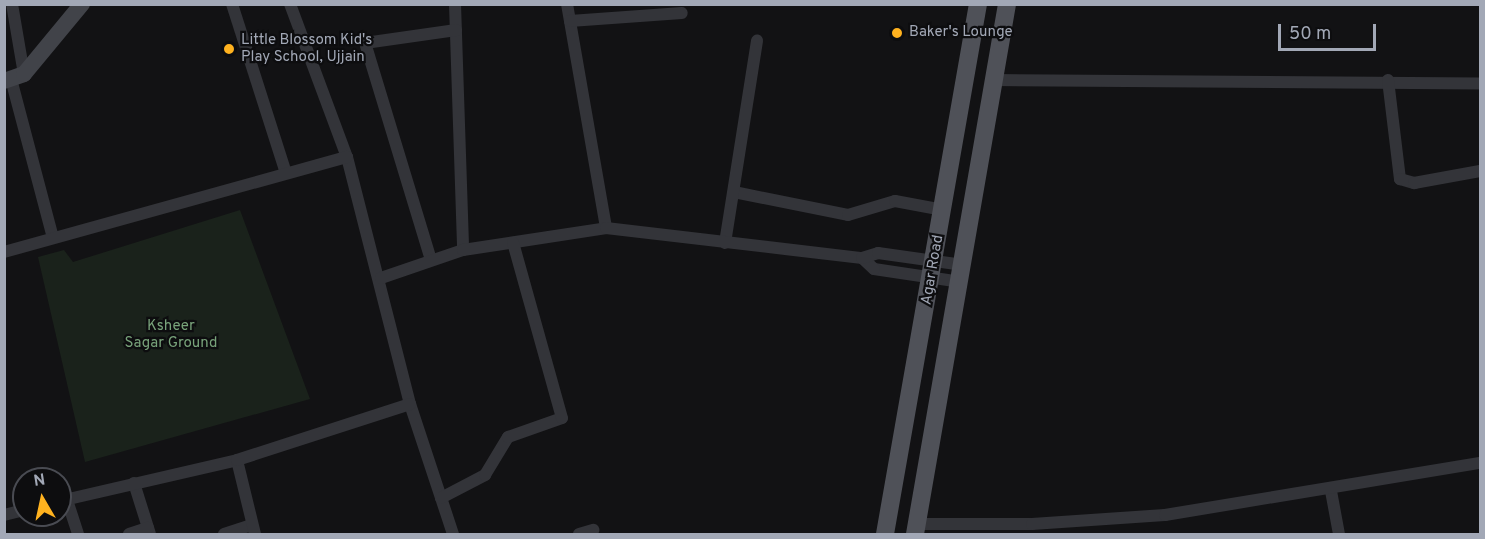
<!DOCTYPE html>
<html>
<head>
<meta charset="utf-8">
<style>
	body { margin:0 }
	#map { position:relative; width:1485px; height:539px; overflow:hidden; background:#121214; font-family:Overpass,sans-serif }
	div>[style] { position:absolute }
	.green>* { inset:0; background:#1a221b }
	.street>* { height:12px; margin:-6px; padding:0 6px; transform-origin:6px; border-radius:6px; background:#333439 }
	.secondary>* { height:16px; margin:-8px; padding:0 8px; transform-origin:8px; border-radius:8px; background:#414349 }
	.primary>* { height:18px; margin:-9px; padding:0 9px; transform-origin:9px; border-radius:9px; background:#4f5158 }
	.dots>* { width:16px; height:16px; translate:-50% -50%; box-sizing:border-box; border:3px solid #0d0d0f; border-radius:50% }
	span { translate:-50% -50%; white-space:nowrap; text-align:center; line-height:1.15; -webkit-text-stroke:4.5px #0d0d0f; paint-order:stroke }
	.poi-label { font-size:15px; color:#a2a8b6 }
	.left { translate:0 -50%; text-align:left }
	.street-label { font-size:15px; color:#a2a8b6 }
	.park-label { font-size:15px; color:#78a27a }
	.frame { position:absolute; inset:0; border:6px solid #a2a8b6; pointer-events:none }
	.north { position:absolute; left:12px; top:467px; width:60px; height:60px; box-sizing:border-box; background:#0d0d0f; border:2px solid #494b52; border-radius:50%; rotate:351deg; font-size:16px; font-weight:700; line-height:24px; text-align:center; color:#a2a8b6 }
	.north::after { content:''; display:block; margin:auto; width:21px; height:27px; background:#ffb21f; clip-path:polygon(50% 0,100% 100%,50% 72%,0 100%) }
	.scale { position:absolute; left:1278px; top:24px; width:98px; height:27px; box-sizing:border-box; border:3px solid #a2a8b6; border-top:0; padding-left:8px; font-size:18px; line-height:21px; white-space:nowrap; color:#a2a8b6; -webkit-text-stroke:4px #0d0d0f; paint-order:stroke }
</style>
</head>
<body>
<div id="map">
	<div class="green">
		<i style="clip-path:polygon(240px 210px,310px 399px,85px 462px,38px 257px,64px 250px,73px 262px)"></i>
	</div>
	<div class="street">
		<i style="left:12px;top:4px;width:71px;rotate:80.3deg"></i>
		<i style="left:232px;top:4px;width:177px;rotate:72.3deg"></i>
		<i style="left:290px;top:4px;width:163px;rotate:69.6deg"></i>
		<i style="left:347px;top:157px;width:255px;rotate:75.7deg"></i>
		<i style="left:410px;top:404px;width:137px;rotate:71.7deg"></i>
		<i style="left:455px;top:4px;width:246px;rotate:88.1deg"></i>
		<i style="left:567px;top:4px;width:227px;rotate:80.1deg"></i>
		<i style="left:570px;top:21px;width:112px;rotate:-4.1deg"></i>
		<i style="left:11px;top:79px;width:164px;rotate:75.2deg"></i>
		<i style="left:993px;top:80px;width:487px;rotate:0.4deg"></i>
		<i style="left:1388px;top:80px;width:100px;rotate:83.1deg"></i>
		<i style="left:1400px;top:179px;width:15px;rotate:16deg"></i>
		<i style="left:1414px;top:183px;width:67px;rotate:-10.3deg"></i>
		<i style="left:734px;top:192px;width:116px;rotate:11.4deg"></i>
		<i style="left:848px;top:215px;width:49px;rotate:-16.6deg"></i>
		<i style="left:895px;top:201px;width:49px;rotate:10.6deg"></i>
		<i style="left:725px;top:243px;width:205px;rotate:-81deg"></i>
		<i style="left:4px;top:252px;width:356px;rotate:-15.5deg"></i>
		<i style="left:431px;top:260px;width:227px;rotate:-106.9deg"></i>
		<i style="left:365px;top:43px;width:92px;rotate:-8.1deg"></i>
		<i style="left:381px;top:278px;width:87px;rotate:-18.9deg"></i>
		<i style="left:463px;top:250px;width:145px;rotate:-8.7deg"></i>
		<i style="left:606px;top:228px;width:258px;rotate:6.7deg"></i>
		<i style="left:961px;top:282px;width:88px;rotate:-171.5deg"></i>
		<i style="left:874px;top:269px;width:16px;rotate:-137deg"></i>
		<i style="left:862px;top:258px;width:17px;rotate:-17deg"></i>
		<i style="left:878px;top:253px;width:86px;rotate:8deg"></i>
		<i style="left:134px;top:483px;width:53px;rotate:72.6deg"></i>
		<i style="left:1331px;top:491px;width:44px;rotate:79.5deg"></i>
		<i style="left:441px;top:498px;width:50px;rotate:-27.6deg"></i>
		<i style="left:485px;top:475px;width:44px;rotate:-58.8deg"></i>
		<i style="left:508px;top:437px;width:57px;rotate:-19.4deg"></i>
		<i style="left:562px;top:418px;width:182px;rotate:-105.6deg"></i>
		<i style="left:67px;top:500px;width:36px;rotate:72deg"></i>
		<i style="left:60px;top:501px;width:182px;rotate:-13deg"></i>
		<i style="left:4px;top:515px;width:21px;rotate:-14deg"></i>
		<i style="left:916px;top:524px;width:116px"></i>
		<i style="left:1032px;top:524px;width:133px;rotate:-3.9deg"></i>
		<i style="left:1165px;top:515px;width:319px;rotate:-9.4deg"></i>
		<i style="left:129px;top:534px;width:20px;rotate:-18deg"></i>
		<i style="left:224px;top:534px;width:29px;rotate:-18deg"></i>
		<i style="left:255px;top:534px;width:76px;rotate:-103.7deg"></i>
		<i style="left:237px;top:460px;width:182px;rotate:-17.9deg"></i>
		<i style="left:579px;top:534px;width:15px;rotate:-16deg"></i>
	</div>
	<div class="secondary">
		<i style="left:4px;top:81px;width:21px;rotate:-19deg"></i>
		<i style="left:24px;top:74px;width:91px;rotate:-50.4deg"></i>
	</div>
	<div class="primary">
		<i style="left:885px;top:534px;width:538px;rotate:-80.05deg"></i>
		<i style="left:915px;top:534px;width:538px;rotate:-80.15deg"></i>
	</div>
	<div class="dots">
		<i style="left:897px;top:33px;background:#ffb21f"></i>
		<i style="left:229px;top:49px;background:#ffb21f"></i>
	</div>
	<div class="poi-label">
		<span class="left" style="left:909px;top:33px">Baker's Lounge</span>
		<span class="left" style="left:241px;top:49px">Little Blossom Kid's<br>Play School, Ujjain</span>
	</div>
	<div class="street-label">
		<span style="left:933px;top:270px;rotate:-80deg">Agar Road</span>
	</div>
	<div class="park-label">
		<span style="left:171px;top:335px">Ksheer<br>Sagar Ground</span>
	</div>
	<div class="frame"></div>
	<div class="north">N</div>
	<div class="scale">50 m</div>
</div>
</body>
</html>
